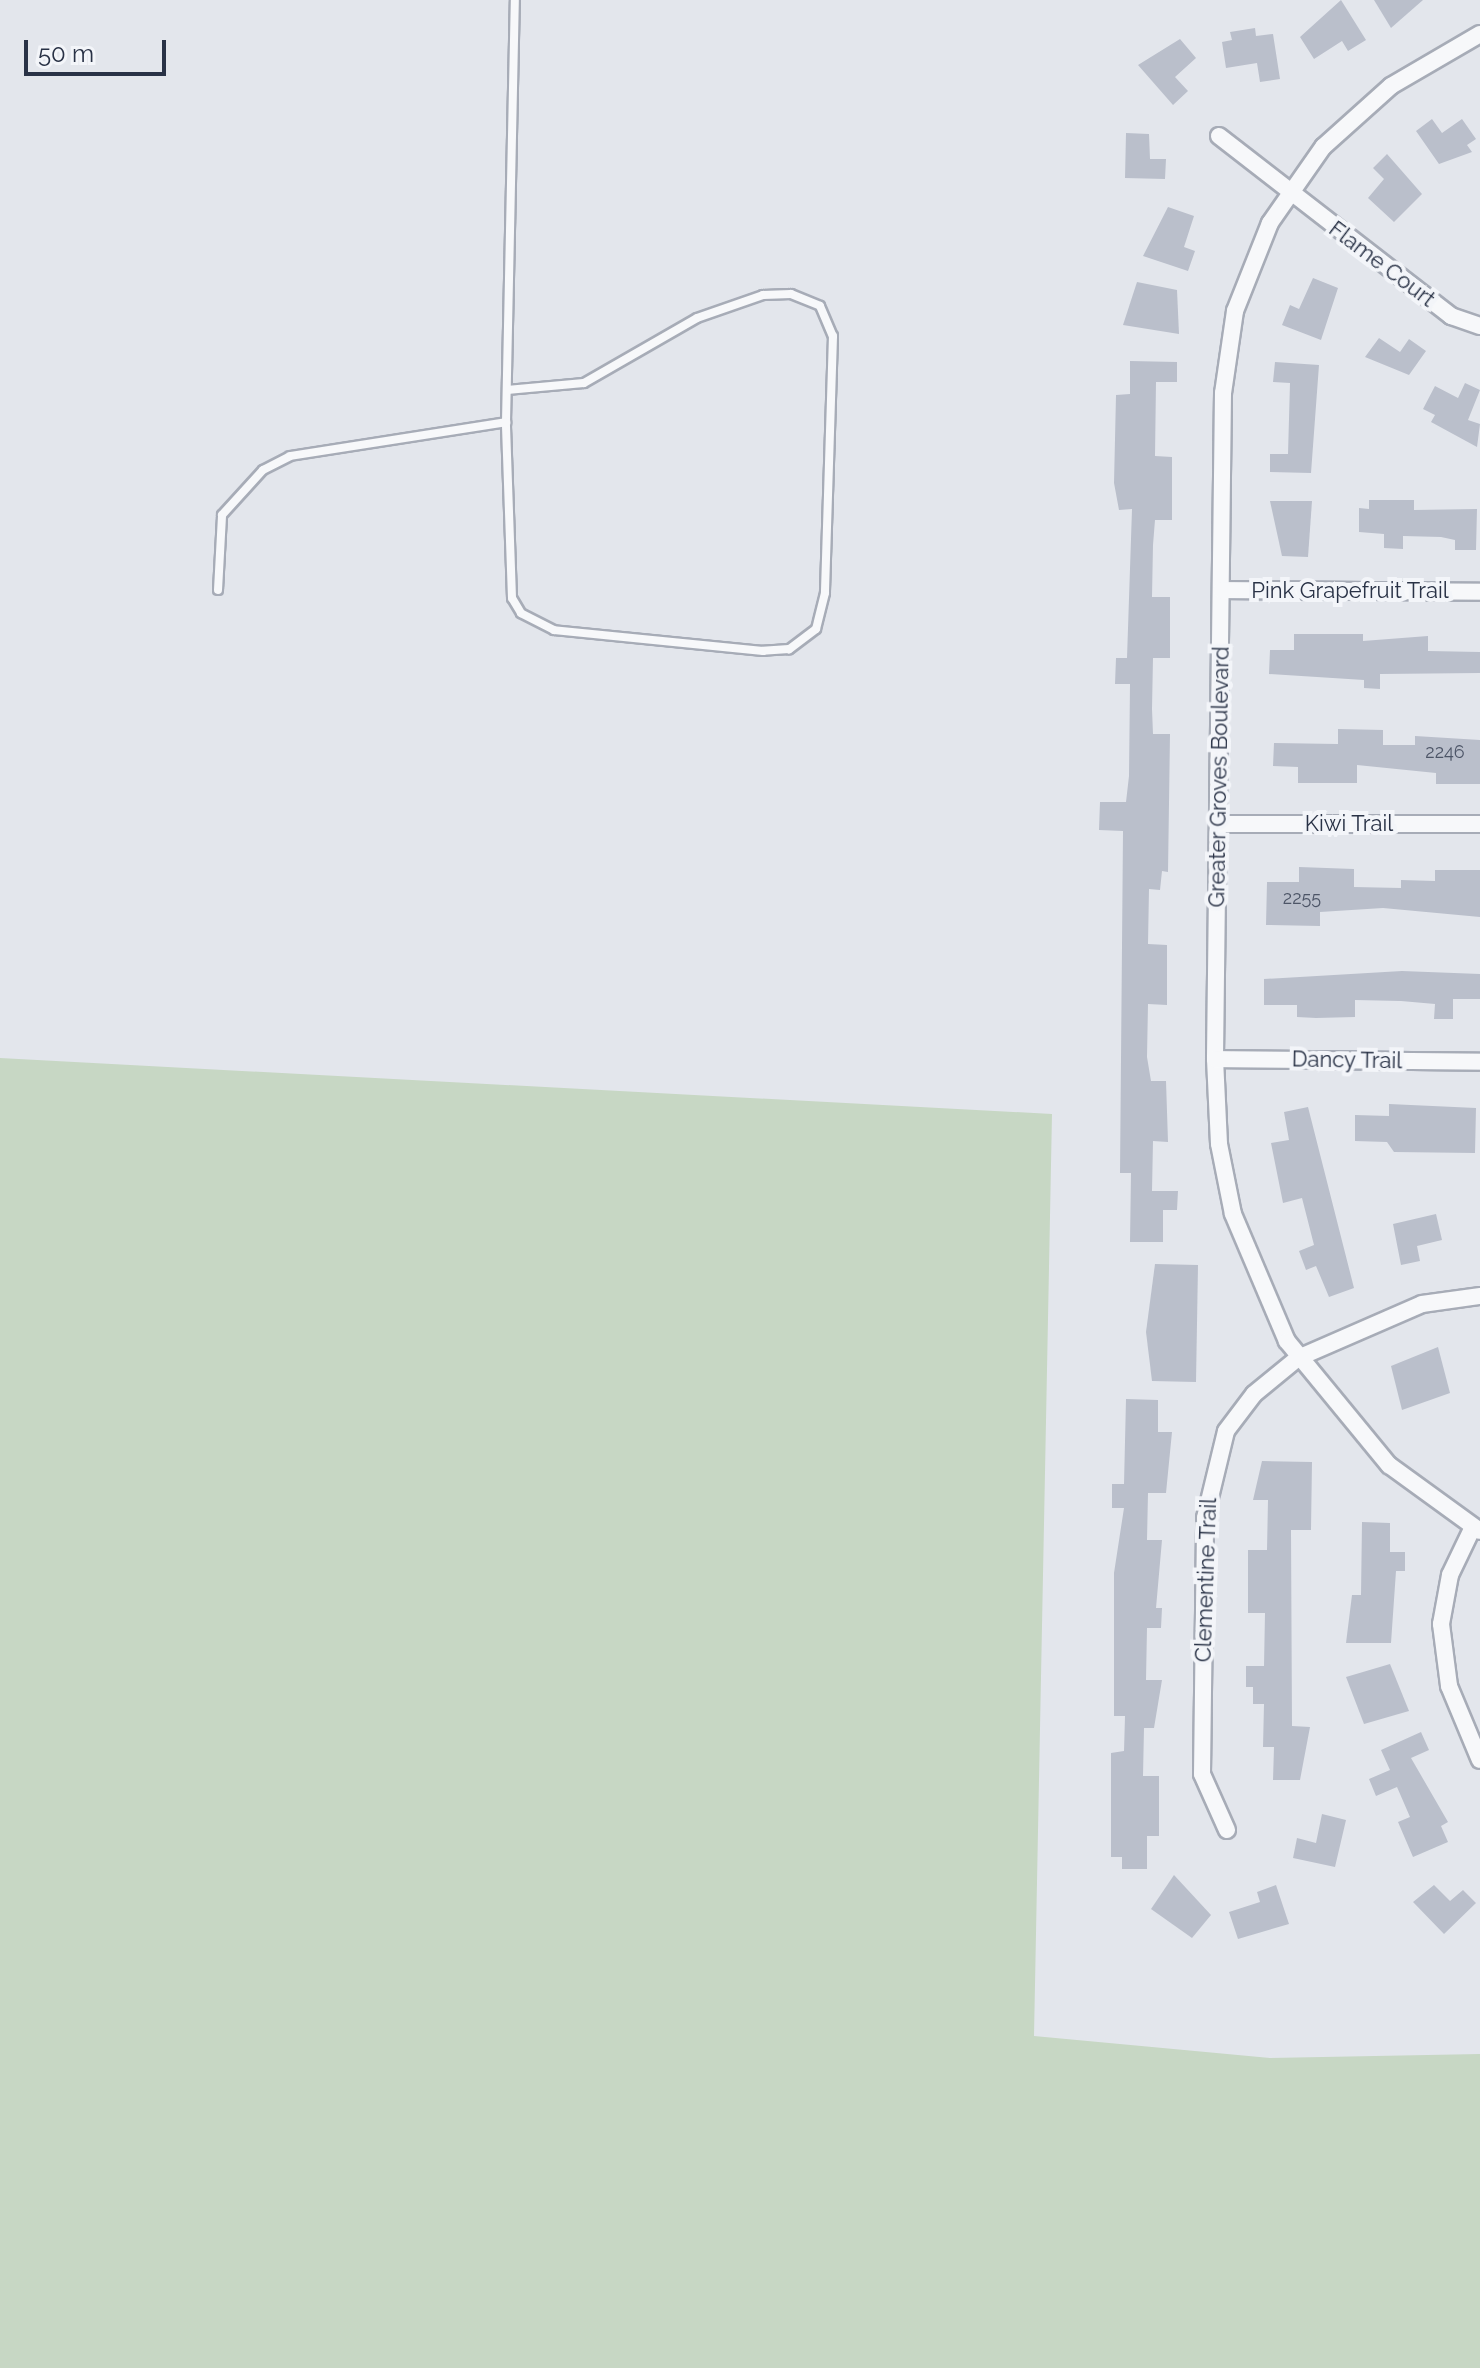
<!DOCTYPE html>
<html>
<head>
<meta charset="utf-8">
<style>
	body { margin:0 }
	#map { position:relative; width:1480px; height:2368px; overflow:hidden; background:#e3e6ec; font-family:Raleway,sans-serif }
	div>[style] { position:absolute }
	.green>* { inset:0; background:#c7d7c4 }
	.building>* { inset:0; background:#babfcb }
	.roads { filter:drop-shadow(2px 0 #a7acb7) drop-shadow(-2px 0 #a7acb7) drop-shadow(0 2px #a7acb7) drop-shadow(0 -2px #a7acb7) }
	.service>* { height:8px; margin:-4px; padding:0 4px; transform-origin:4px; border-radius:4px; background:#f7f8fa }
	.minor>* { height:16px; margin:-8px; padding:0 8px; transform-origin:8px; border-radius:8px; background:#f7f8fa }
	span { translate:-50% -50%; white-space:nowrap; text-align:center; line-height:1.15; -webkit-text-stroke:8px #f3f5f9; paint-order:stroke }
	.number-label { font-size:18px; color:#4d5567 }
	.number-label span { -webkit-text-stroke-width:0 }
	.street-label { font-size:22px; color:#293246 }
	.scale { position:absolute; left:24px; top:40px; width:142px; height:36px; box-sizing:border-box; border:4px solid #293246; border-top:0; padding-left:10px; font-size:24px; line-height:28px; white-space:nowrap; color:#293246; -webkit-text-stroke:6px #f3f5f9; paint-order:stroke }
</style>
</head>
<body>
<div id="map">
	<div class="green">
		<i style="clip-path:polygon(0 1058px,1052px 1114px,1034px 2036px,1270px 2058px,1480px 2054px,1480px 2368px,0 2368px)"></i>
	</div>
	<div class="building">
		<i style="clip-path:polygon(1341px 0,1366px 40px,1348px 51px,1342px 41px,1314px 59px,1300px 37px)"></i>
		<i style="clip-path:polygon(1374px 0,1423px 0,1391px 28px)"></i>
		<i style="clip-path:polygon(1255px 28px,1256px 36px,1273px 34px,1280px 79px,1260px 82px,1257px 63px,1226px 68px,1222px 42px,1232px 40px,1230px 32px)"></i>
		<i style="clip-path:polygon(1180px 39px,1196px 58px,1175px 77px,1188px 91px,1173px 105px,1138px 65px)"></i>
		<i style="clip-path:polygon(1432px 119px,1442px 133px,1462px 119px,1476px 139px,1467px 145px,1472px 152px,1439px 164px,1416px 131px)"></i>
		<i style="clip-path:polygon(1126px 133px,1149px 134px,1150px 159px,1166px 159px,1165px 179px,1125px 178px)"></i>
		<i style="clip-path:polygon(1387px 154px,1422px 194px,1394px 222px,1368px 198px,1384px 179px,1373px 168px)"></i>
		<i style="clip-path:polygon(1168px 207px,1194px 216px,1184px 247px,1195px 251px,1188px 271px,1143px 256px)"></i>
		<i style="clip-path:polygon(1313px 278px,1338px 288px,1321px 340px,1282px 325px,1290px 305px,1299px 309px)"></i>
		<i style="clip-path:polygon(1137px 282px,1177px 290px,1179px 334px,1123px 325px)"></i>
		<i style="clip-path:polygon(1379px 338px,1400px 352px,1409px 339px,1426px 351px,1409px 375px,1365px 357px)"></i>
		<i style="clip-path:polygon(1130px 361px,1177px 362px,1177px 382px,1156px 382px,1155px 456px,1172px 457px,1172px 520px,1155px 520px,1153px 545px,1152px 597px,1170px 597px,1170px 658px,1153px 658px,1152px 709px,1153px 734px,1170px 734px,1168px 872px,1162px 871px,1160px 890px,1149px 889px,1148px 944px,1167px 945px,1167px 1005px,1148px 1004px,1147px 1057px,1151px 1081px,1166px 1081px,1168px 1142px,1153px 1141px,1152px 1191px,1178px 1191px,1177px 1210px,1163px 1210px,1163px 1242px,1130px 1242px,1131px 1173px,1120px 1173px,1123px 831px,1099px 830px,1100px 802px,1126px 802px,1129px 776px,1130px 684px,1115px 684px,1116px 658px,1127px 658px,1132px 509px,1119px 510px,1114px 483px,1116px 395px,1130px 394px)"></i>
		<i style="clip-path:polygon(1275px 362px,1319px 365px,1311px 473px,1270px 472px,1270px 454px,1288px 454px,1290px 383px,1273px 382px)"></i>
		<i style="clip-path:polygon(1465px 383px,1480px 390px,1468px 420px,1480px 424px,1477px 447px,1431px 422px,1435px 415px,1423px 409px,1435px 386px,1458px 398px)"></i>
		<i style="clip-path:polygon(1369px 500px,1414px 500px,1414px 510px,1477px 509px,1476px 550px,1455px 550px,1455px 540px,1441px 537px,1403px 536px,1403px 549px,1384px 548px,1384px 534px,1359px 532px,1359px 508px,1369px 509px)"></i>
		<i style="clip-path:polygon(1270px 501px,1312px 501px,1308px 557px,1282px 556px)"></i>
		<i style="clip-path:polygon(1294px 634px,1363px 634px,1363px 641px,1428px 636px,1428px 651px,1480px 652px,1480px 673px,1380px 674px,1380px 689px,1364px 688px,1364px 680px,1269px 674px,1270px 650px,1294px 650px)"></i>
		<i style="clip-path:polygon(1338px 729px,1383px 730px,1383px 745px,1415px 745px,1415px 736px,1480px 740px,1480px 784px,1436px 784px,1436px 773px,1357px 765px,1357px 783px,1298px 783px,1298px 767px,1273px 766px,1274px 743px,1338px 744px)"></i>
		<i style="clip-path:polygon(1299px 867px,1354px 869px,1354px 887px,1401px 888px,1401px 880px,1435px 881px,1435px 870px,1480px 870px,1480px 917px,1383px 908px,1320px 912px,1320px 926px,1266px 925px,1267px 882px,1299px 882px)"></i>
		<i style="clip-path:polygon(1402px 971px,1480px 974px,1480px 999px,1453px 999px,1453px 1019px,1434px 1019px,1435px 1004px,1401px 1001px,1355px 1000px,1355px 1017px,1316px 1018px,1297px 1017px,1297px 1005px,1264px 1005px,1264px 979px)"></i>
		<i style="clip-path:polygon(1389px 1104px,1476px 1108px,1475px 1153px,1394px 1152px,1387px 1142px,1355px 1141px,1355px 1115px,1389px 1116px)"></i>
		<i style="clip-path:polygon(1308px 1107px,1354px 1288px,1329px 1297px,1316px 1266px,1306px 1270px,1299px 1251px,1314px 1245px,1302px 1198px,1283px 1203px,1271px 1143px,1289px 1140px,1284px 1112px)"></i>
		<i style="clip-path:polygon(1436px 1214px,1442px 1240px,1417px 1246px,1420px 1261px,1401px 1265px,1393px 1224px)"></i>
		<i style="clip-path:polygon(1155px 1264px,1198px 1265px,1196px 1382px,1152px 1381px,1146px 1332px)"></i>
		<i style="clip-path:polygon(1438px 1347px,1450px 1393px,1402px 1410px,1391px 1366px)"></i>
		<i style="clip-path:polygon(1126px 1399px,1158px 1400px,1158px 1432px,1172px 1432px,1166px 1493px,1148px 1493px,1147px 1540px,1162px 1540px,1156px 1608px,1162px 1608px,1161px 1628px,1147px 1628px,1146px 1680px,1162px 1680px,1154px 1728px,1144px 1728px,1143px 1776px,1159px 1776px,1159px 1836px,1147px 1836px,1147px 1869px,1122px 1869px,1122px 1857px,1111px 1857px,1111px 1753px,1124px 1751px,1125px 1716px,1114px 1716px,1114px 1573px,1124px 1508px,1112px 1508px,1112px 1484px,1124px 1484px)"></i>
		<i style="clip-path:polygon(1262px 1461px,1312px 1462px,1311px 1530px,1291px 1530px,1292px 1726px,1310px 1727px,1300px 1780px,1273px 1780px,1274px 1747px,1263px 1747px,1264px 1704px,1253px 1704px,1253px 1687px,1246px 1687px,1246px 1666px,1264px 1666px,1265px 1613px,1248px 1613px,1248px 1550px,1267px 1550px,1268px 1500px,1253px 1500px)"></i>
		<i style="clip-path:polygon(1362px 1522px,1390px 1523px,1390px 1552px,1405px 1552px,1405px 1571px,1396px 1571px,1391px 1643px,1346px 1643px,1352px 1595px,1361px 1595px)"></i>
		<i style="clip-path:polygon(1390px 1664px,1409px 1711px,1364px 1724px,1346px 1677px)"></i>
		<i style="clip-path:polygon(1421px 1732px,1429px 1750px,1411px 1758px,1448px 1822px,1441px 1826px,1448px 1842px,1413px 1857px,1398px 1822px,1410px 1817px,1397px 1787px,1376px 1796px,1369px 1779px,1390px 1770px,1381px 1750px)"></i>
		<i style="clip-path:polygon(1322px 1814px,1346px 1820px,1335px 1867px,1293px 1858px,1297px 1838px,1316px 1843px)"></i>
		<i style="clip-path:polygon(1174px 1875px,1211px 1915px,1192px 1938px,1151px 1909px)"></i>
		<i style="clip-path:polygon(1276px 1885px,1289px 1924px,1238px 1939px,1229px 1912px,1260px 1902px,1257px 1892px)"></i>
		<i style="clip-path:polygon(1434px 1885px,1450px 1901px,1463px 1890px,1476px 1903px,1444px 1934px,1413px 1902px)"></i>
	</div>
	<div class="roads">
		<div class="service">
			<i style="left:507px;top:390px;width:77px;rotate:-5.2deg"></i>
			<i style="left:584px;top:383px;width:130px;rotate:-29.9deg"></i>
			<i style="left:697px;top:318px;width:70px;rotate:-19.2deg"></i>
			<i style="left:763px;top:295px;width:28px;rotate:-2deg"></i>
			<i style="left:791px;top:294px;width:31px;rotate:22deg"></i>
			<i style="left:820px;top:306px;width:33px;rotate:67deg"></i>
			<i style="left:833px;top:336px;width:257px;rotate:91.8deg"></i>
			<i style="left:825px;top:593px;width:37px;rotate:104deg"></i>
			<i style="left:816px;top:629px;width:34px;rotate:143deg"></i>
			<i style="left:789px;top:649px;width:26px;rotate:176deg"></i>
			<i style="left:763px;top:651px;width:210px;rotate:-174.3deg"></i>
			<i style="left:554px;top:630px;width:37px;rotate:-153deg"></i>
			<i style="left:521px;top:613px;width:17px;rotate:-121deg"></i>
			<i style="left:512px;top:598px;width:176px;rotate:-92deg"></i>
			<i style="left:506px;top:422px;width:422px;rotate:-88.8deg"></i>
			<i style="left:218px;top:590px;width:75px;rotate:-86.9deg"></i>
			<i style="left:222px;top:515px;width:61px;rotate:-47.7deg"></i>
			<i style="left:263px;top:470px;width:30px;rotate:-27deg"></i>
			<i style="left:290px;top:456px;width:219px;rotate:-8.9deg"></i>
		</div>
		<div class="minor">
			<i style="left:1480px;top:34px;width:103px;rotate:149.7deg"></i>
			<i style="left:1391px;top:86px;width:91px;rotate:138.1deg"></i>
			<i style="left:1323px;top:147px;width:93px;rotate:124.9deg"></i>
			<i style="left:1270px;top:223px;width:95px;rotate:111.7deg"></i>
			<i style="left:1235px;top:311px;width:83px;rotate:98.3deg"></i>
			<i style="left:1223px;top:393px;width:666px;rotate:90.69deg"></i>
			<i style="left:1215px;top:1059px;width:85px;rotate:87.3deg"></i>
			<i style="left:1219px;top:1144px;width:71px;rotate:78.7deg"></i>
			<i style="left:1233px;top:1214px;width:138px;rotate:67deg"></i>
			<i style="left:1287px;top:1341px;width:161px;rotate:50.6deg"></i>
			<i style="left:1389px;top:1465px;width:112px;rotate:36deg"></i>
			<i style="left:1219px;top:136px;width:294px;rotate:37.8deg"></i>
			<i style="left:1451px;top:316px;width:31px;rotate:19deg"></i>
			<i style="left:1221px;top:590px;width:259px;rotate:0.4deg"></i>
			<i style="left:1219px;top:824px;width:261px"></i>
			<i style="left:1215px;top:1059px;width:265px;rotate:0.6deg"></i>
			<i style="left:1473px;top:1527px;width:53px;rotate:115.6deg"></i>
			<i style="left:1450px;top:1575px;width:50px;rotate:100.4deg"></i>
			<i style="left:1441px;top:1624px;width:63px;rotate:82.6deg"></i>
			<i style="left:1449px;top:1686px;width:80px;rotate:67.3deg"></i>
			<i style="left:1227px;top:1830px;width:61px;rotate:-114.1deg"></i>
			<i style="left:1202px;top:1774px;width:256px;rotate:-89.3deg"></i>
			<i style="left:1205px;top:1518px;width:89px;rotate:-76.4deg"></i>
			<i style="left:1226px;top:1431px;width:46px;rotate:-52.9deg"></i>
			<i style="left:1254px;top:1394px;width:57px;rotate:-39.3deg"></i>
			<i style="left:1298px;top:1358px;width:135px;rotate:-23.5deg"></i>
			<i style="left:1422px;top:1304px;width:59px;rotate:-7.9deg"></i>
		</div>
	</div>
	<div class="number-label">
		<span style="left:1445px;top:752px">2246</span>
		<span style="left:1302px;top:898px">2255</span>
	</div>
	<div class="street-label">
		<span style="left:1382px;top:264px;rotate:37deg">Flame Court</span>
		<span style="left:1350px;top:591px">Pink Grapefruit Trail</span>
		<span style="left:1219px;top:777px;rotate:-89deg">Greater Groves Boulevard</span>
		<span style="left:1349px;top:824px">Kiwi Trail</span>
		<span style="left:1347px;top:1060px;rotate:1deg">Dancy Trail</span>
		<span style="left:1206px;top:1580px;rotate:-88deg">Clementine Trail</span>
	</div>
	<div class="scale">50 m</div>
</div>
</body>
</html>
